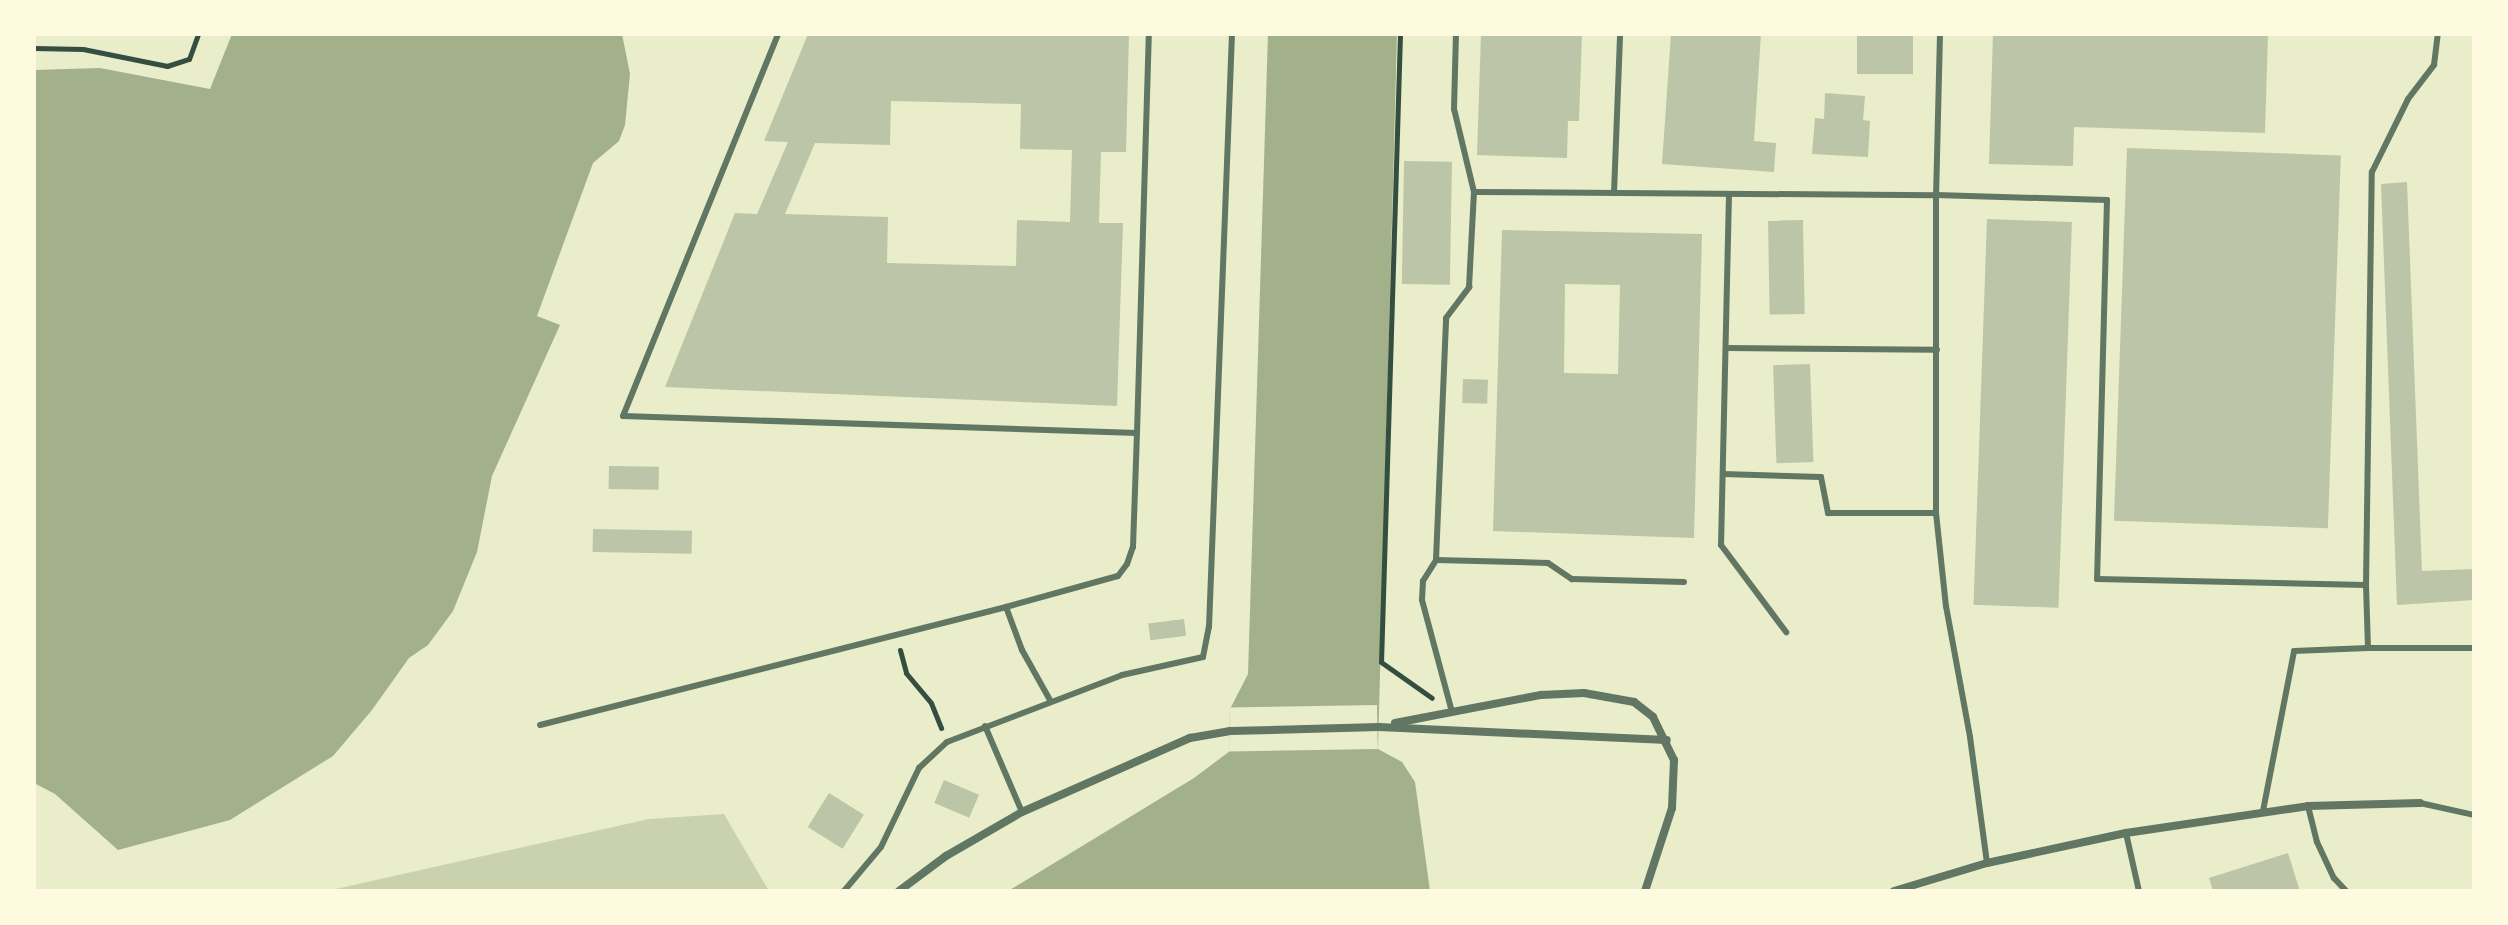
<!DOCTYPE html>
<html>
<head>
<meta charset="utf-8">
<style>
	body { margin:0 }
	#map { position:relative; width:2508px; height:925px; overflow:hidden; background:#e9edc9; font-family:Mulish,sans-serif }
	div>[style] { position:absolute }
	.green>* { inset:0; background:#cad2ad }
	.water>* { inset:0; background:#a3b18a }
	.pier>* { inset:0; background:#e9edc9; transform-origin:0 0 }
	.building>* { inset:0; background:#bcc5a7; transform-origin:0 0 }
	.path>* { height:5px; margin:-2.5px; padding:0 2.5px; transform-origin:2.5px; border-radius:2.5px; background:#344e41 }
	.service>* { height:6px; margin:-3px; padding:0 3px; transform-origin:3px; border-radius:3px; background:#617663 }
	.minor>* { height:8px; margin:-4px; padding:0 4px; transform-origin:4px; border-radius:4px; background:#617663 }
	span { translate:-50% -50%; white-space:nowrap; text-align:center; line-height:1.15; -webkit-text-stroke:6px #fefae0; paint-order:stroke }
	.frame { position:absolute; inset:0; border:36px solid #fefae0; pointer-events:none }
</style>
</head>
<body>
<div id="map">
	<div class="green">
		<i style="clip-path:polygon(724px 814px,769px 891px,327px 891px,649px 819px)"></i>
	</div>
	<div class="water">
		<i style="clip-path:polygon(232px 34px,622px 34px,630px 74px,625px 125px,619px 141px,593px 163px,537px 316px,560px 325px,492px 476px,477px 552px,453px 611px,428px 645px,409px 658px,372px 710px,333px 756px,230px 820px,118px 850px,55px 794px,34px 783px,34px 70px,100px 68px,210px 89px)"></i>
		<i style="clip-path:polygon(1268px 34px,1397px 34px,1378px 749px,1402px 762px,1415px 782px,1430px 891px,1008px 891px,1194px 778px,1230px 751px,1229px 711px,1248px 674px)"></i>
	</div>
	<div class="pier">
		<i style="left:1377px;top:705px;width:44px;height:148px;rotate:89deg"></i>
	</div>
	<div class="building">
		<i style="clip-path:polygon(evenodd,808px 34px,1129px 34px,1126px 152px,1101px 152px,1099px 223px,1123px 223px,1117px 406px,665px 387px,735px 213px,757px 214px,788px 142px,764px 141px,808px 34px,891px 101px,1021px 104px,1020px 149px,1072px 150px,1070px 222px,1017px 220px,1016px 266px,887px 263px,888px 217px,785px 214px,815px 143px,890px 145px,891px 101px)"></i>
		<i style="clip-path:polygon(1481px 34px,1582px 34px,1579px 121px,1568px 121px,1567px 158px,1477px 155px)"></i>
		<i style="clip-path:polygon(1671px 34px,1761px 34px,1754px 141px,1776px 143px,1774px 172px,1662px 164px)"></i>
		<i style="left:1857px;top:34px;width:56px;height:40px"></i>
		<i style="clip-path:polygon(1993px 34px,2268px 34px,2265px 133px,2074px 127px,2073px 166px,1989px 164px)"></i>
		<i style="clip-path:polygon(1825px 93px,1865px 96px,1863px 120px,1870px 121px,1868px 157px,1812px 154px,1815px 118px,1824px 119px)"></i>
		<i style="left:2127px;top:148px;width:214px;height:373px;rotate:2deg"></i>
		<i style="left:1404px;top:161px;width:48px;height:123px;rotate:1deg"></i>
		<i style="clip-path:polygon(2407px 182px,2422px 571px,2474px 569px,2474px 600px,2397px 605px,2381px 184px)"></i>
		<i style="left:1987px;top:219px;width:85px;height:386px;rotate:2deg"></i>
		<i style="left:1803px;top:220px;width:94px;height:35px;rotate:89deg"></i>
		<i style="clip-path:polygon(evenodd,1502px 230px,1702px 234px,1694px 538px,1493px 531px,1502px 230px,1565px 284px,1620px 285px,1618px 374px,1564px 373px,1565px 284px)"></i>
		<i style="left:1810px;top:364px;width:98px;height:37px;rotate:88deg"></i>
		<i style="left:1463px;top:379px;width:25px;height:24px;rotate:2deg"></i>
		<i style="left:609px;top:466px;width:50px;height:23px;rotate:1deg"></i>
		<i style="left:593px;top:529px;width:99px;height:23px;rotate:1deg"></i>
		<i style="left:1184px;top:619px;width:17px;height:36px;rotate:83deg"></i>
		<i style="left:944px;top:780px;width:38px;height:25px;rotate:23deg"></i>
		<i style="left:829px;top:793px;width:41px;height:40px;rotate:32deg"></i>
		<i style="clip-path:polygon(2288px 853px,2300px 891px,2213px 891px,2209px 878px)"></i>
	</div>
	<div class="path">
		<i style="left:1400px;top:34px;width:628px;rotate:91.73deg"></i>
		<i style="left:1381px;top:662px;width:62px;rotate:35.2deg"></i>
		<i style="left:34px;top:48px;width:49px;rotate:1.2deg"></i>
		<i style="left:83px;top:49px;width:86px;rotate:11.4deg"></i>
		<i style="left:167px;top:66px;width:23px;rotate:-18deg"></i>
		<i style="left:189px;top:59px;width:27px;rotate:-70deg"></i>
		<i style="left:900px;top:650px;width:24px;rotate:75deg"></i>
		<i style="left:906px;top:673px;width:39px;rotate:50deg"></i>
		<i style="left:931px;top:703px;width:27px;rotate:68deg"></i>
	</div>
	<div class="service">
		<i style="left:1940px;top:34px;width:161px;rotate:91.4deg"></i>
		<i style="left:1936px;top:195px;width:318px;rotate:90deg"></i>
		<i style="left:1936px;top:513px;width:94px;rotate:83.9deg"></i>
		<i style="left:1946px;top:606px;width:133px;rotate:79.6deg"></i>
		<i style="left:1970px;top:737px;width:127px;rotate:82.3deg"></i>
		<i style="left:1474px;top:192px;width:462px;rotate:0.4deg"></i>
		<i style="left:1936px;top:195px;width:171px;rotate:1.7deg"></i>
		<i style="left:2107px;top:200px;width:379px;rotate:91.5deg"></i>
		<i style="left:2097px;top:579px;width:269px;rotate:1.3deg"></i>
		<i style="left:2366px;top:585px;width:63px;rotate:88.2deg"></i>
		<i style="left:2368px;top:648px;width:106px"></i>
		<i style="left:1614px;top:193px;width:159px;rotate:-87.8deg"></i>
		<i style="left:1729px;top:194px;width:351px;rotate:91.3deg"></i>
		<i style="left:1721px;top:545px;width:109px;rotate:53.2deg"></i>
		<i style="left:1726px;top:348px;width:211px;rotate:0.5deg"></i>
		<i style="left:1137px;top:433px;width:399px;rotate:-88.3deg"></i>
		<i style="left:1723px;top:474px;width:98px;rotate:1.8deg"></i>
		<i style="left:1821px;top:477px;width:37px;rotate:79deg"></i>
		<i style="left:1828px;top:513px;width:108px"></i>
		<i style="left:1436px;top:560px;width:112px;rotate:1.5deg"></i>
		<i style="left:1548px;top:563px;width:29px;rotate:34deg"></i>
		<i style="left:1572px;top:579px;width:112px;rotate:1.5deg"></i>
		<i style="left:2366px;top:585px;width:413px;rotate:-89.2deg"></i>
		<i style="left:2372px;top:172px;width:81px;rotate:-63.7deg"></i>
		<i style="left:2408px;top:99px;width:43px;rotate:-52.6deg"></i>
		<i style="left:2434px;top:65px;width:31px;rotate:-83deg"></i>
		<i style="left:1006px;top:607px;width:46px;rotate:69.6deg"></i>
		<i style="left:1022px;top:650px;width:57px;rotate:60.8deg"></i>
		<i style="left:1452px;top:712px;width:116px;rotate:-105deg"></i>
		<i style="left:1422px;top:600px;width:19px;rotate:-87deg"></i>
		<i style="left:1423px;top:581px;width:25px;rotate:-58deg"></i>
		<i style="left:1436px;top:560px;width:242px;rotate:-87.6deg"></i>
		<i style="left:1446px;top:318px;width:39px;rotate:-53deg"></i>
		<i style="left:1469px;top:287px;width:95px;rotate:-87deg"></i>
		<i style="left:1474px;top:192px;width:85px;rotate:-103.5deg"></i>
		<i style="left:1454px;top:109px;width:75px;rotate:-88.5deg"></i>
		<i style="left:540px;top:725px;width:481px;rotate:-14.2deg"></i>
		<i style="left:1006px;top:607px;width:116px;rotate:-15.5deg"></i>
		<i style="left:1118px;top:576px;width:15px;rotate:-53deg"></i>
		<i style="left:1127px;top:564px;width:18px;rotate:-71deg"></i>
		<i style="left:1133px;top:547px;width:114px;rotate:-88deg"></i>
		<i style="left:1137px;top:433px;width:514px;rotate:-178.11deg"></i>
		<i style="left:623px;top:416px;width:412px;rotate:-67.9deg"></i>
		<i style="left:985px;top:726px;width:94px;rotate:66.7deg"></i>
		<i style="left:2420px;top:803px;width:55px;rotate:12.5deg"></i>
		<i style="left:2308px;top:806px;width:37px;rotate:76deg"></i>
		<i style="left:2317px;top:842px;width:40px;rotate:65deg"></i>
		<i style="left:2334px;top:878px;width:18px;rotate:47deg"></i>
		<i style="left:2263px;top:811px;width:163px;rotate:-79deg"></i>
		<i style="left:2294px;top:651px;width:74px;rotate:-2.3deg"></i>
		<i style="left:2126px;top:833px;width:59px;rotate:77.4deg"></i>
		<i style="left:844px;top:891px;width:57px;rotate:-49.9deg"></i>
		<i style="left:881px;top:847px;width:88px;rotate:-64.3deg"></i>
		<i style="left:919px;top:768px;width:38px;rotate:-43deg"></i>
		<i style="left:947px;top:742px;width:187px;rotate:-20.9deg"></i>
		<i style="left:1122px;top:675px;width:83px;rotate:-12.5deg"></i>
		<i style="left:1203px;top:657px;width:31px;rotate:-79deg"></i>
		<i style="left:1209px;top:627px;width:593px;rotate:-87.78deg"></i>
	</div>
	<div class="minor">
		<i style="left:1395px;top:723px;width:149px;rotate:-10.9deg"></i>
		<i style="left:1541px;top:695px;width:43px;rotate:-2.7deg"></i>
		<i style="left:1584px;top:693px;width:51px;rotate:10.2deg"></i>
		<i style="left:1634px;top:702px;width:24px;rotate:38deg"></i>
		<i style="left:1653px;top:717px;width:48px;rotate:64deg"></i>
		<i style="left:1674px;top:760px;width:48px;rotate:92.4deg"></i>
		<i style="left:1672px;top:808px;width:87px;rotate:108deg"></i>
		<i style="left:899px;top:891px;width:59px;rotate:-36.7deg"></i>
		<i style="left:946px;top:856px;width:88px;rotate:-30.1deg"></i>
		<i style="left:1022px;top:812px;width:184px;rotate:-23.8deg"></i>
		<i style="left:1190px;top:738px;width:41px;rotate:-9.9deg"></i>
		<i style="left:1230px;top:731px;width:149px;rotate:-1.5deg"></i>
		<i style="left:1379px;top:727px;width:288px;rotate:2.6deg"></i>
		<i style="left:1894px;top:891px;width:97px;rotate:-16.8deg"></i>
		<i style="left:1987px;top:863px;width:142px;rotate:-12.2deg"></i>
		<i style="left:2126px;top:833px;width:184px;rotate:-8.4deg"></i>
		<i style="left:2308px;top:806px;width:112px;rotate:-1.5deg"></i>
	</div>
	<div class="frame"></div>
</div>
</body>
</html>
